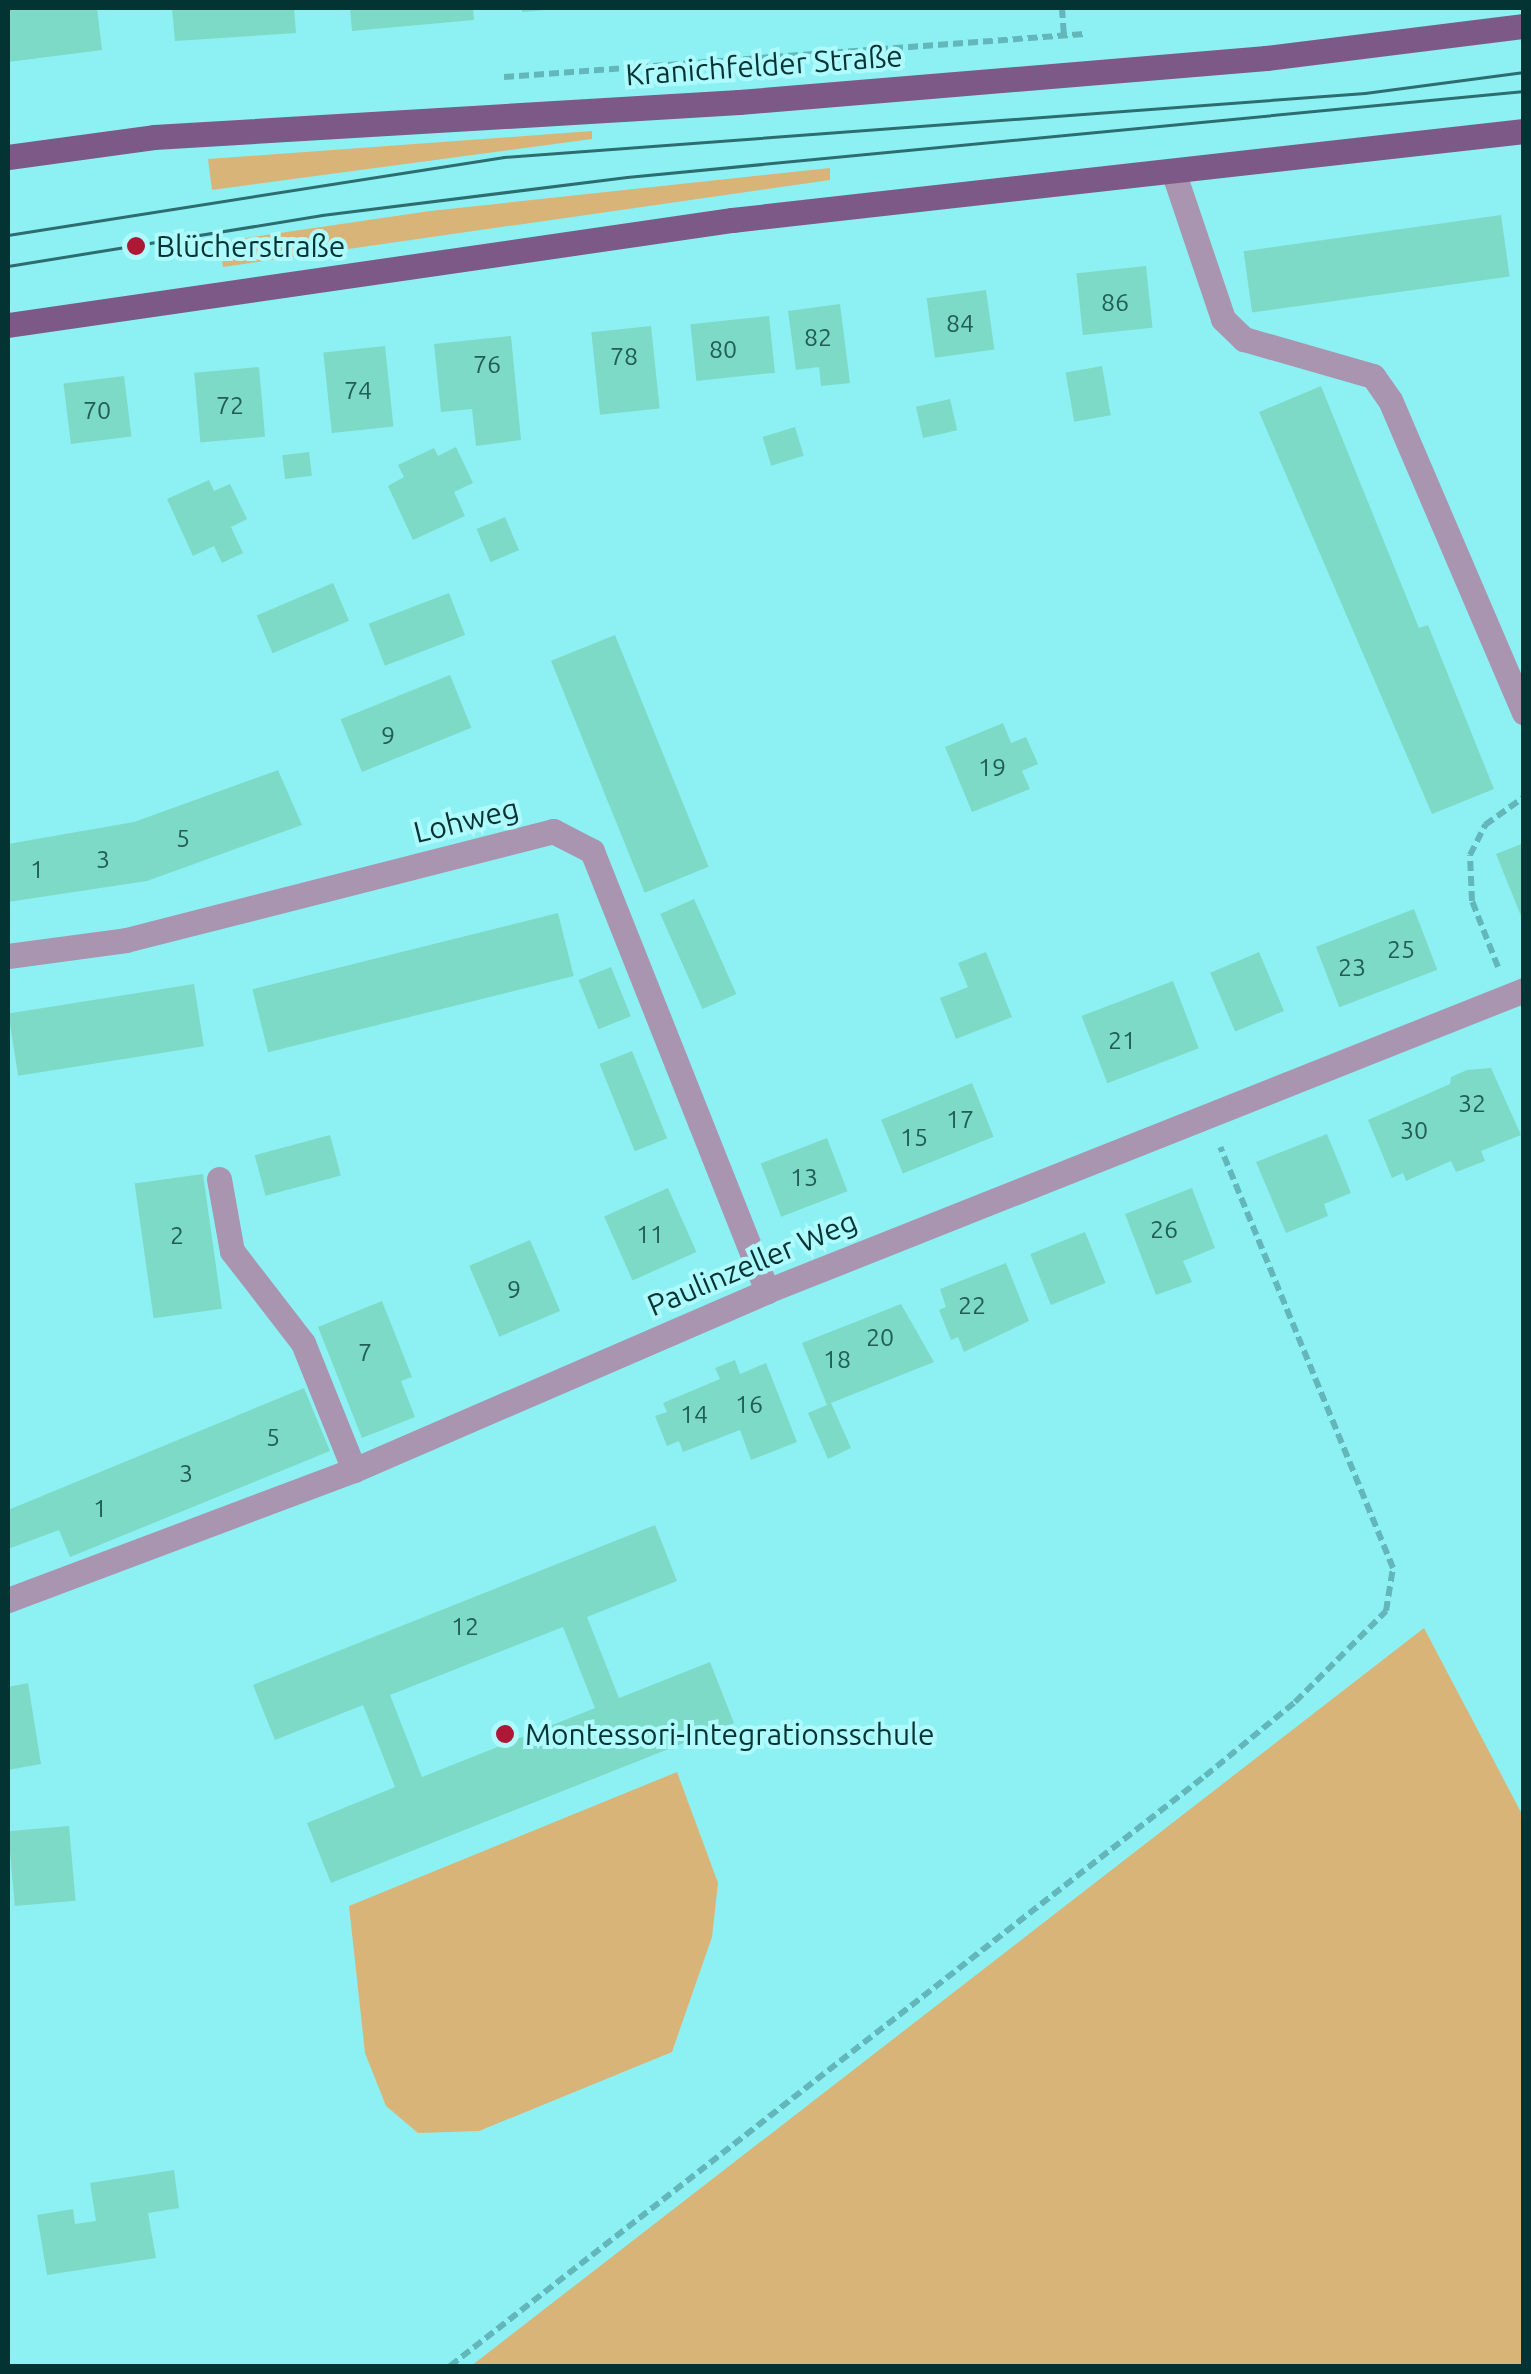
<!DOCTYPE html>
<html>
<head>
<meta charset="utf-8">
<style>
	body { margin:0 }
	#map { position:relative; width:1531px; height:2374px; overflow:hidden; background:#8df1f4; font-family:Ubuntu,sans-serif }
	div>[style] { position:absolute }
	.green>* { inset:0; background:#d9b479 }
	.building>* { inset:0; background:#7ddac6; transform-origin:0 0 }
	.path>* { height:6px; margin-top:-3px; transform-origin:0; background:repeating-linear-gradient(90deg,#63b7ba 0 10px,transparent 0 15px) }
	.minor>* { height:25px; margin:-12.5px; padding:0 12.5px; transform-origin:12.5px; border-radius:12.5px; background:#a995af }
	.major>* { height:25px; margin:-12.5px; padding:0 12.5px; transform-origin:12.5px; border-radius:12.5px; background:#7c5986 }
	.tram>* { height:2.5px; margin:-1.25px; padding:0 1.25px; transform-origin:1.25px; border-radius:1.25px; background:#2d6d6e }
	.dots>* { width:28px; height:28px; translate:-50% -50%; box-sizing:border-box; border:5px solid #aefafd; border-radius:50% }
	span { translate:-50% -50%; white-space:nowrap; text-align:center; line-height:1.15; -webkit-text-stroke:8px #aefafd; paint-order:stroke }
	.number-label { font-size:25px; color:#225d58 }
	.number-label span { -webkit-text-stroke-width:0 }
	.street-label { font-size:30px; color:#043334 }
	.poi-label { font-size:30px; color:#043334 }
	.left { translate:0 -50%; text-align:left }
	.frame { position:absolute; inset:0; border:10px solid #043334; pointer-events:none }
</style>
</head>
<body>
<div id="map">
	<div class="green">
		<i style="clip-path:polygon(592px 131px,592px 139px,212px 190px,208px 159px)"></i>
		<i style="clip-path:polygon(830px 168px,830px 180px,223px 267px,219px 242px,430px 211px)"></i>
		<i style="clip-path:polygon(1424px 1628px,1523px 1816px,1523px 2366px,471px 2366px)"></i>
		<i style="clip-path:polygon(677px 1772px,718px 1883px,712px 1937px,672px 2052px,479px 2131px,418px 2133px,386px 2106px,365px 2053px,349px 1906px)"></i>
	</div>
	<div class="building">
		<i style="clip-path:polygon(8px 8px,97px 8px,102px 50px,8px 62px)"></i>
		<i style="clip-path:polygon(172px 8px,294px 8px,296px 33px,175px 41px)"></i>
		<i style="clip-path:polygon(350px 8px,473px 8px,474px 20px,352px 31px)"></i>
		<i style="clip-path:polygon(522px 8px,547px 8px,547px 10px,522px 12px)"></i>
		<i style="left:1501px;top:215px;width:62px;height:260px;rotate:82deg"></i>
		<i style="left:1146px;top:266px;width:62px;height:70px;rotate:84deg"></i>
		<i style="left:986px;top:290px;width:60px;height:60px;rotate:82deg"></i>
		<i style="clip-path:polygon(840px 304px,850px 383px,821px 386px,819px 367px,796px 370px,788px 311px)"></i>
		<i style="left:769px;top:316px;width:57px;height:79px;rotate:84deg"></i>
		<i style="left:651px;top:326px;width:83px;height:60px;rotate:84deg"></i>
		<i style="clip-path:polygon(511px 336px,521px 440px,476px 446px,472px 409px,441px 412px,434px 344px)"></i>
		<i style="left:385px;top:346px;width:81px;height:62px;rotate:84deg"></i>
		<i style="left:1102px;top:366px;width:50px;height:37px;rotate:80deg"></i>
		<i style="left:259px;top:367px;width:70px;height:65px;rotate:85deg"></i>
		<i style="left:124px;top:376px;width:61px;height:61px;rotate:83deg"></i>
		<i style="clip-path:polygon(1321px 386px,1419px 628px,1428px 625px,1494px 789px,1432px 814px,1259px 412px)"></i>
		<i style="left:950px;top:399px;width:32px;height:35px;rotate:77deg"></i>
		<i style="left:795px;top:427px;width:30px;height:34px;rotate:73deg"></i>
		<i style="clip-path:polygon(456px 447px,473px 483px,454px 492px,465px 516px,413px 540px,388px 486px,404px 477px,398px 465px,434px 448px,438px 456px)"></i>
		<i style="left:309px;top:452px;width:24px;height:27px;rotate:83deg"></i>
		<i style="clip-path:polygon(209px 480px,214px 491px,230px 484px,247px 519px,231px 527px,243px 553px,222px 563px,214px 546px,193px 556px,167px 499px)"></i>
		<i style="left:505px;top:517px;width:36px;height:31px;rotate:67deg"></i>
		<i style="left:333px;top:583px;width:41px;height:83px;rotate:67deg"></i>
		<i style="left:449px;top:593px;width:45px;height:86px;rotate:69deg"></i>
		<i style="left:615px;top:635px;width:250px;height:69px;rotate:68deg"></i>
		<i style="left:450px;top:675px;width:57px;height:118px;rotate:68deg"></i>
		<i style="clip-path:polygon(1003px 723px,1011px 743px,1026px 737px,1038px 764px,1022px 771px,1030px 789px,972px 812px,945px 747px)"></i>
		<i style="clip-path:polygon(278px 770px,302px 825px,147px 881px,8px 902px,8px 844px,134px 822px)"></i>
		<i style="clip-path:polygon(1524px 843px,1524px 921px,1523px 921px,1496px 854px)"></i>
		<i style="left:694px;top:899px;width:104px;height:37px;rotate:66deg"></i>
		<i style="left:1414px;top:909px;width:65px;height:105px;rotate:69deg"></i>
		<i style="left:558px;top:913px;width:65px;height:315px;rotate:76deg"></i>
		<i style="clip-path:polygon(986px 952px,1012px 1017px,956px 1039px,940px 998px,968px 987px,958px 963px)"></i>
		<i style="left:1259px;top:952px;width:64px;height:53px;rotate:67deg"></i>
		<i style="left:611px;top:967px;width:53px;height:35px;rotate:68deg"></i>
		<i style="left:1173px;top:981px;width:72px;height:98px;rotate:69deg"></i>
		<i style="left:194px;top:984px;width:63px;height:188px;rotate:81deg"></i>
		<i style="left:632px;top:1051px;width:94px;height:35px;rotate:68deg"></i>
		<i style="clip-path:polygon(1491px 1068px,1521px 1135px,1481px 1151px,1485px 1161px,1456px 1172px,1451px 1161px,1406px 1181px,1403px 1173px,1392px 1178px,1368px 1120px,1450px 1084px,1451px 1077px,1467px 1070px)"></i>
		<i style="left:972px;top:1083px;width:58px;height:98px;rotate:68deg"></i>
		<i style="clip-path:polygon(1327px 1134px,1351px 1193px,1324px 1204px,1328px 1216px,1286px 1233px,1256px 1162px)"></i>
		<i style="left:330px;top:1135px;width:42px;height:78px;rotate:75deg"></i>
		<i style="left:827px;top:1138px;width:57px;height:71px;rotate:69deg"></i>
		<i style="left:203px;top:1174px;width:136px;height:69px;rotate:82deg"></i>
		<i style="left:668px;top:1188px;width:70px;height:70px;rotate:66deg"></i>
		<i style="clip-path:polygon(1192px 1188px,1215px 1248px,1183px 1261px,1192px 1282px,1156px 1295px,1125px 1214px)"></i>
		<i style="left:1085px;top:1232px;width:55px;height:59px;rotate:68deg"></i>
		<i style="left:530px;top:1240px;width:77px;height:66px;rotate:67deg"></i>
		<i style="clip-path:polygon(1006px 1263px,1029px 1321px,964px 1352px,958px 1337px,951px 1340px,939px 1310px,946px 1307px,940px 1289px)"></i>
		<i style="clip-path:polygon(382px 1301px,412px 1377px,401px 1381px,415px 1417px,362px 1438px,318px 1327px)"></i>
		<i style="clip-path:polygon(901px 1304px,934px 1362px,831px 1403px,851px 1448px,828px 1459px,808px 1413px,827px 1405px,802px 1343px)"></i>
		<i style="clip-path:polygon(735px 1360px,740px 1374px,766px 1363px,797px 1442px,751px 1460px,740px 1430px,683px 1452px,679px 1441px,667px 1446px,655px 1416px,667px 1412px,663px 1403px,720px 1379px,715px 1368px)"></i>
		<i style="clip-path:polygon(304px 1388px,330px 1451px,70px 1557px,59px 1530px,8px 1549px,8px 1510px)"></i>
		<i style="clip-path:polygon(evenodd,655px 1525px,677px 1581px,587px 1617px,619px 1698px,710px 1662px,734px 1723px,331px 1883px,307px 1823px,395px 1787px,363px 1705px,275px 1740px,253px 1685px,655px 1525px,563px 1627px,595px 1708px,422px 1777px,390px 1695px,563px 1627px)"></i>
		<i style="clip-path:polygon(28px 1683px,41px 1764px,8px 1770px,8px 1687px)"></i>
		<i style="left:69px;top:1826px;width:75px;height:61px;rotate:85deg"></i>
		<i style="clip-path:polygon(174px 2170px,179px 2208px,148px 2213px,156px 2258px,47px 2275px,37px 2215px,73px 2209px,75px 2224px,96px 2221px,90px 2183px)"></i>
	</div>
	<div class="path">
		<i style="left:1062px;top:8px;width:27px;rotate:86deg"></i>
		<i style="left:504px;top:77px;width:582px;rotate:-4.24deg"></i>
		<i style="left:1498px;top:967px;width:71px;rotate:-111.5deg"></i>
		<i style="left:1472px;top:901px;width:46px;rotate:-92.5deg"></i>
		<i style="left:1470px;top:855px;width:34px;rotate:-63deg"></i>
		<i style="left:1485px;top:825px;width:48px;rotate:-35.7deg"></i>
		<i style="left:450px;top:2366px;width:958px;rotate:-38.01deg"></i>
		<i style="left:1205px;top:1776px;width:117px;rotate:-39.4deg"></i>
		<i style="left:1295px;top:1702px;width:129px;rotate:-45deg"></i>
		<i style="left:1386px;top:1611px;width:44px;rotate:-80.8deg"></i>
		<i style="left:1393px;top:1568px;width:455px;rotate:-112.3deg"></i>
	</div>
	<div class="minor">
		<i style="left:1173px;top:171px;width:156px;rotate:71.3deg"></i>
		<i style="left:1223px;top:319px;width:29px;rotate:44deg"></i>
		<i style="left:1244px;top:339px;width:134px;rotate:16deg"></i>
		<i style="left:1373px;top:376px;width:29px;rotate:55deg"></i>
		<i style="left:1390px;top:400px;width:340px;rotate:66.8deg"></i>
		<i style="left:8px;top:956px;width:119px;rotate:-7.7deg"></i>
		<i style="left:126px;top:940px;width:441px;rotate:-14.3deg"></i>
		<i style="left:553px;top:831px;width:44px;rotate:27.1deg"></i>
		<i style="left:592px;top:851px;width:474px;rotate:68.3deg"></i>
		<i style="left:219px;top:1179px;width:73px;rotate:79.8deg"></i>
		<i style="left:232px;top:1251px;width:116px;rotate:52.3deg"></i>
		<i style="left:303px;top:1343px;width:137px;rotate:68.1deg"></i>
		<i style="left:8px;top:1600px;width:370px;rotate:-20.6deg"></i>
		<i style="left:354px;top:1470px;width:450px;rotate:-23.4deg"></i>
		<i style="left:767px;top:1291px;width:815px;rotate:-21.68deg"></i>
	</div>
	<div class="major">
		<i style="left:8px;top:157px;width:147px;rotate:-7.8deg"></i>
		<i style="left:154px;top:137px;width:586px;rotate:-3.42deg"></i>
		<i style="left:739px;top:102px;width:529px;rotate:-4.77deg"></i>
		<i style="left:1266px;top:58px;width:260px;rotate:-7.1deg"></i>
		<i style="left:8px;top:325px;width:732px;rotate:-8.25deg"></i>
		<i style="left:732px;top:220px;width:797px;rotate:-6.41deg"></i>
	</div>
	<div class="tram">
		<i style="left:8px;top:235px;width:502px;rotate:-8.94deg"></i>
		<i style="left:504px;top:157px;width:863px;rotate:-4.25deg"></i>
		<i style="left:1365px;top:93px;width:160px;rotate:-7.5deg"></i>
		<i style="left:8px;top:266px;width:318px;rotate:-9.2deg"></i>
		<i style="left:322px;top:215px;width:307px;rotate:-7.1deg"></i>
		<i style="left:627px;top:177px;width:901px;rotate:-5.48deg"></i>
	</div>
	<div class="dots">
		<i style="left:136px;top:246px;background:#ad1834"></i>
		<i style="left:505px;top:1734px;background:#ad1834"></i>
	</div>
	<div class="number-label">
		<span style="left:1115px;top:302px">86</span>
		<span style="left:960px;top:323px">84</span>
		<span style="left:818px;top:337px">82</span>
		<span style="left:723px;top:349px">80</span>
		<span style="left:624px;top:356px">78</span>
		<span style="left:487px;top:364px">76</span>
		<span style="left:358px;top:390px">74</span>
		<span style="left:230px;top:405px">72</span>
		<span style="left:97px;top:410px">70</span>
		<span style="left:388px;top:735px">9</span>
		<span style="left:992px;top:767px">19</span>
		<span style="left:183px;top:838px">5</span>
		<span style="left:103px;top:859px">3</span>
		<span style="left:37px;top:869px">1</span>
		<span style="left:1401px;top:949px">25</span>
		<span style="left:1352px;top:967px">23</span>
		<span style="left:1122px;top:1040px">21</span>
		<span style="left:1472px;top:1103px">32</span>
		<span style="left:960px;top:1119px">17</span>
		<span style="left:1414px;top:1130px">30</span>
		<span style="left:914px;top:1137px">15</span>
		<span style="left:804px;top:1177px">13</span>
		<span style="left:1164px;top:1229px">26</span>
		<span style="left:650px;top:1234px">11</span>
		<span style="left:177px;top:1235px">2</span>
		<span style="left:514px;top:1289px">9</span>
		<span style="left:972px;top:1305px">22</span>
		<span style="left:880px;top:1337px">20</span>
		<span style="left:365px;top:1352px">7</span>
		<span style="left:837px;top:1359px">18</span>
		<span style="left:749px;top:1404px">16</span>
		<span style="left:694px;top:1414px">14</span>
		<span style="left:273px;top:1437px">5</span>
		<span style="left:186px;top:1473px">3</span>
		<span style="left:100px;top:1508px">1</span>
		<span style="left:465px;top:1626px">12</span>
	</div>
	<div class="street-label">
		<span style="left:764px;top:65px;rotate:-4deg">Kranichfelder Straße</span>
		<span style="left:466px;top:820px;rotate:-14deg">Lohweg</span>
		<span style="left:752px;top:1263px;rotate:-23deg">Paulinzeller Weg</span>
	</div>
	<div class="poi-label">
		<span class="left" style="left:156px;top:246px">Blücherstraße</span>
		<span class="left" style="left:525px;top:1734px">Montessori-Integrationsschule</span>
	</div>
	<div class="frame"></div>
</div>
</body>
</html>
